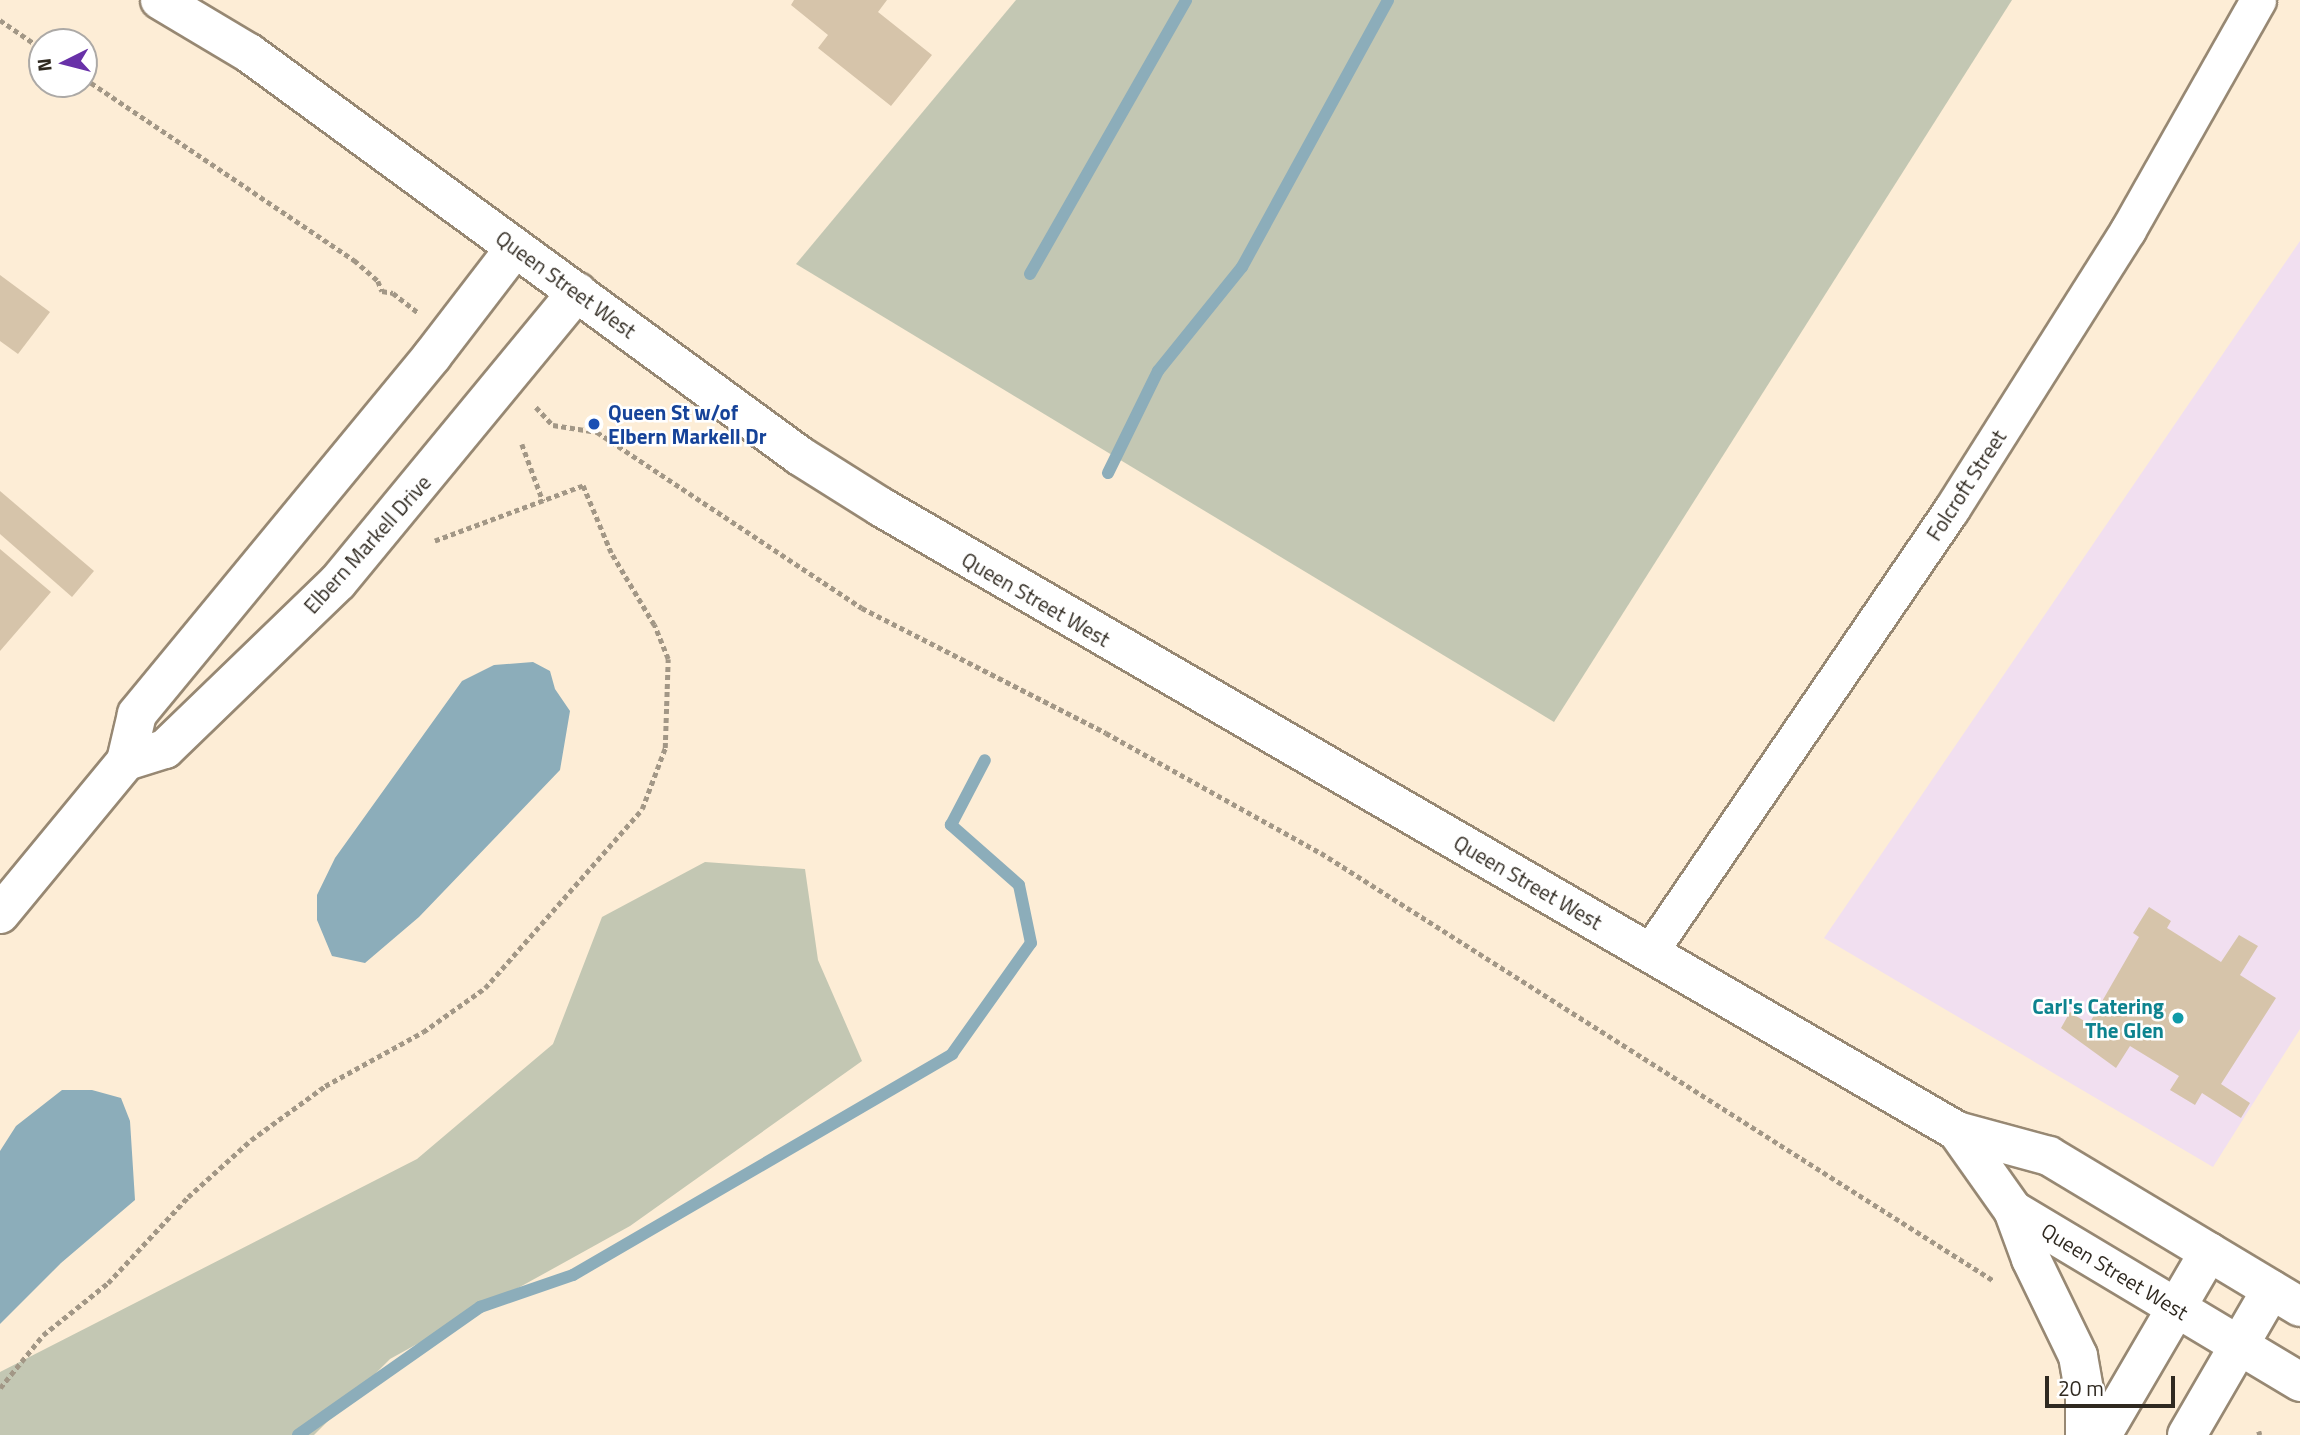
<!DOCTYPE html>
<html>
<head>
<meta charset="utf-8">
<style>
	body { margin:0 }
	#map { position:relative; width:2300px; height:1435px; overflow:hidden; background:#fdedd6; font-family:"Titillium Web",sans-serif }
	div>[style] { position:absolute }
	.commercial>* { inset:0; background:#f1dff0 }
	.green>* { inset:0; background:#c3c7b3 }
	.water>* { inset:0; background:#8cadba }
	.stream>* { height:12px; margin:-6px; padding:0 6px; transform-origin:6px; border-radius:6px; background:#8cadba }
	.building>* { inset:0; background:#d6c4aa }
	.path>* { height:4.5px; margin-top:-2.25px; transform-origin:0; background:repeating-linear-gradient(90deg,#a29786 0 5px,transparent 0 8.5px) }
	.roads { filter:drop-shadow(2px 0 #978873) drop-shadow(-2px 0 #978873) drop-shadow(0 2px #978873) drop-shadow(0 -2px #978873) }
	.street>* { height:35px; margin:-17.5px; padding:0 17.5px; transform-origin:17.5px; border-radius:17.5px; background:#fff }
	.secondary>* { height:38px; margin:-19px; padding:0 19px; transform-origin:19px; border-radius:19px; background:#fff }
	.dots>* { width:19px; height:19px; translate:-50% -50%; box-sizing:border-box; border:4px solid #fff; border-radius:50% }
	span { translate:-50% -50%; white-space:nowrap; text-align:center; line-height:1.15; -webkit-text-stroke:5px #fff; paint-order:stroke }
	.street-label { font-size:21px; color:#2f2920 }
	.transit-label { font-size:21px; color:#164399; font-weight:700 }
	.left { translate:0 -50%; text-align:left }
	.culture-label { font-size:21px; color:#0d838f; font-weight:700 }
	.right { translate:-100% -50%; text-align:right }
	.north { position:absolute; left:28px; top:28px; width:70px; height:70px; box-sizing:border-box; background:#fff; border:2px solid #aca9a6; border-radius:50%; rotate:264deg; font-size:19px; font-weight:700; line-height:28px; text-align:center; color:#2f2920 }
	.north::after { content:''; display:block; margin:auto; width:24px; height:32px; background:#6831a8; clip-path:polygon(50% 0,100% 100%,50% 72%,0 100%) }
	.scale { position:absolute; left:2045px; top:1376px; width:130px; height:32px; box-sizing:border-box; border:4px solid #2f2920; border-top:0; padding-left:9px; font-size:21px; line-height:24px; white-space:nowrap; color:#2f2920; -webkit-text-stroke:5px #fff; paint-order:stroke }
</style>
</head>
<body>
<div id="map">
	<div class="commercial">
		<i style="clip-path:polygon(2300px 241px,2300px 1029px,2213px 1167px,1824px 938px)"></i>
	</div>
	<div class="green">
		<i style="clip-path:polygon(1016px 0,2012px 0,1554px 722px,796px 264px)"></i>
		<i style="clip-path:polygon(705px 862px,805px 869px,818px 960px,862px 1061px,630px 1226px,390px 1359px,314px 1435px,0 1435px,0 1372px,417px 1159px,553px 1044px,602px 917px)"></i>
	</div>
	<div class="water">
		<i style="clip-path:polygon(533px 662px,550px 671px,555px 689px,570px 711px,560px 770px,419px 917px,365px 963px,332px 956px,317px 920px,317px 895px,335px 858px,462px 681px,494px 665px)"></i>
		<i style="clip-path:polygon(62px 1090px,92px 1090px,121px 1098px,130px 1121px,135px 1200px,61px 1263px,0 1324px,0 1151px,16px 1126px)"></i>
	</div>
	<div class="stream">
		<i style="left:1030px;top:274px;width:315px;rotate:-60.3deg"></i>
		<i style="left:1108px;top:473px;width:114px;rotate:-63.9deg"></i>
		<i style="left:1158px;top:371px;width:134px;rotate:-51.1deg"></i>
		<i style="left:1242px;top:267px;width:304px;rotate:-61.3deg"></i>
		<i style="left:298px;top:1435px;width:223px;rotate:-35.1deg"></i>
		<i style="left:480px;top:1307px;width:98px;rotate:-19deg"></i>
		<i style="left:573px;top:1275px;width:439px;rotate:-30.2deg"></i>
		<i style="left:952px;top:1054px;width:136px;rotate:-54.6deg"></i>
		<i style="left:1031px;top:943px;width:59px;rotate:-101.7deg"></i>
		<i style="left:1019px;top:885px;width:91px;rotate:-138.6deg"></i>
		<i style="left:951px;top:825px;width:73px;rotate:-62.4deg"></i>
	</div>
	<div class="building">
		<i style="clip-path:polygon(794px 0,887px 0,878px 12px,932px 55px,891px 106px,818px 48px,828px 35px,791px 5px)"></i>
		<i style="clip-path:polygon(0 275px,50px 312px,18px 354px,0 341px)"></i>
		<i style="clip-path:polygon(0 491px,94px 571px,72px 597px,0 534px)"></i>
		<i style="clip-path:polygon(0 549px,51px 592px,0 651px)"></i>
		<i style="clip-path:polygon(2149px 907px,2171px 921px,2167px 928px,2221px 962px,2239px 935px,2258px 946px,2240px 975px,2276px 998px,2221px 1084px,2250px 1103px,2241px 1118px,2202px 1093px,2195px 1105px,2170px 1090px,2179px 1076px,2130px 1046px,2116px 1068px,2061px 1028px,2070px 1012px,2089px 1024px,2139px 937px,2133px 933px)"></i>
	</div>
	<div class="path">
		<i style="left:0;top:20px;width:51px;rotate:34.6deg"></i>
		<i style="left:84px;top:78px;width:326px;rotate:34deg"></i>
		<i style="left:354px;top:260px;width:32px;rotate:41deg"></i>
		<i style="left:378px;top:281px;width:11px;rotate:68deg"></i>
		<i style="left:382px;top:291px;width:11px;rotate:10deg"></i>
		<i style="left:393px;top:293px;width:31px;rotate:38deg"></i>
		<i style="left:536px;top:407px;width:25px;rotate:47deg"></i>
		<i style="left:553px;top:425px;width:45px;rotate:9deg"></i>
		<i style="left:597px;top:432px;width:318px;rotate:33.6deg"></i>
		<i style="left:862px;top:608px;width:274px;rotate:27.1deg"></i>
		<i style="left:1106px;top:733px;width:246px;rotate:29.2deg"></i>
		<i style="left:1321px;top:853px;width:798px;rotate:32.45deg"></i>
		<i style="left:522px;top:444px;width:61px;rotate:69.8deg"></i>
		<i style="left:0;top:1388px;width:68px;rotate:-50.9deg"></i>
		<i style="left:43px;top:1335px;width:83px;rotate:-38.7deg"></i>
		<i style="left:108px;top:1283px;width:117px;rotate:-47.1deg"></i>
		<i style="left:188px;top:1197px;width:85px;rotate:-42.1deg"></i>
		<i style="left:251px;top:1140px;width:92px;rotate:-36.1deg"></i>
		<i style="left:325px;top:1086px;width:112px;rotate:-28.9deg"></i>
		<i style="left:423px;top:1032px;width:76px;rotate:-35.4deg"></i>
		<i style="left:485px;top:988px;width:238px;rotate:-48.7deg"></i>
		<i style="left:642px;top:809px;width:65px;rotate:-69.3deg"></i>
		<i style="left:665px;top:748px;width:89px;rotate:-88.1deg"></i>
		<i style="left:668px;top:659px;width:37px;rotate:-112deg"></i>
		<i style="left:654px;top:625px;width:84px;rotate:-120.8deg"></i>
		<i style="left:611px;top:553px;width:73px;rotate:-112.7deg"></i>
		<i style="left:583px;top:486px;width:158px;rotate:159.6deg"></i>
		<i style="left:2259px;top:1431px;width:4px;rotate:76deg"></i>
	</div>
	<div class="roads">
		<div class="street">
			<i style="left:1649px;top:953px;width:536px;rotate:-55.72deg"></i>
			<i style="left:1951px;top:510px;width:331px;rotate:-57.7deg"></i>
			<i style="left:2128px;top:230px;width:264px;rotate:-60.5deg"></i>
		</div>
		<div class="secondary">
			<i style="left:160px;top:0;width:104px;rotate:30.8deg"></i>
			<i style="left:249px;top:53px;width:683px;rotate:36.18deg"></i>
			<i style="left:800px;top:456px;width:96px;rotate:32.2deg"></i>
			<i style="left:881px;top:507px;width:1244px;rotate:30.11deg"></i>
			<i style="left:1957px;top:1131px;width:95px;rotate:15.2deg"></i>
			<i style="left:2049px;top:1156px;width:293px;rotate:31deg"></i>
			<i style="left:126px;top:761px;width:41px;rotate:-17.1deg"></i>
			<i style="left:165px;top:749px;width:240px;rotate:-44deg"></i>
			<i style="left:338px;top:582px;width:376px;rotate:-50.5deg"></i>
			<i style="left:0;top:914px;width:198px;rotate:-50.5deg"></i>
			<i style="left:126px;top:761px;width:48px;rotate:-76.8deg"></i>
			<i style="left:137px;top:714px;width:464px;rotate:-50.5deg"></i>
			<i style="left:432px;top:356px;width:136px;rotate:-52.5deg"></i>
			<i style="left:1957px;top:1131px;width:97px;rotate:54.7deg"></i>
			<i style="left:2013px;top:1210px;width:335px;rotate:30.9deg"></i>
			<i style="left:2013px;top:1210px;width:52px;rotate:69.8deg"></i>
			<i style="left:2031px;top:1259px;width:108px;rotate:64.1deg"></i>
			<i style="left:2078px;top:1356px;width:39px;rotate:80deg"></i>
			<i style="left:2085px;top:1394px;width:41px;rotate:90deg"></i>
			<i style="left:2102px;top:1435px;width:212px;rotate:-59.7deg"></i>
			<i style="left:2187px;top:1435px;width:168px;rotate:-59.9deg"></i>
		</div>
	</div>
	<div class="dots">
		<i style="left:594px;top:424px;background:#1a4fb4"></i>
		<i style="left:2178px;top:1018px;background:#0f9aa8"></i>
	</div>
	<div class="street-label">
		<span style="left:566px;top:284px;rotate:36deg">Queen Street West</span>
		<span style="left:1966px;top:485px;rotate:-57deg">Folcroft Street</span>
		<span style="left:367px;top:544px;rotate:-48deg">Elbern Markell Drive</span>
		<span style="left:1036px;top:599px;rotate:30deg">Queen Street West</span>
		<span style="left:1528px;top:882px;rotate:30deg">Queen Street West</span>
		<span style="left:2115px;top:1271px;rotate:31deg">Queen Street West</span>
	</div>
	<div class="transit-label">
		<span class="left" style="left:608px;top:424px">Queen St w/of<br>Elbern Markell Dr</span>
	</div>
	<div class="culture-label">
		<span class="right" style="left:2164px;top:1018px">Carl's Catering<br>The Glen</span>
	</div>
	<div class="north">N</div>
	<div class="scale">20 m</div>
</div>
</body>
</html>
